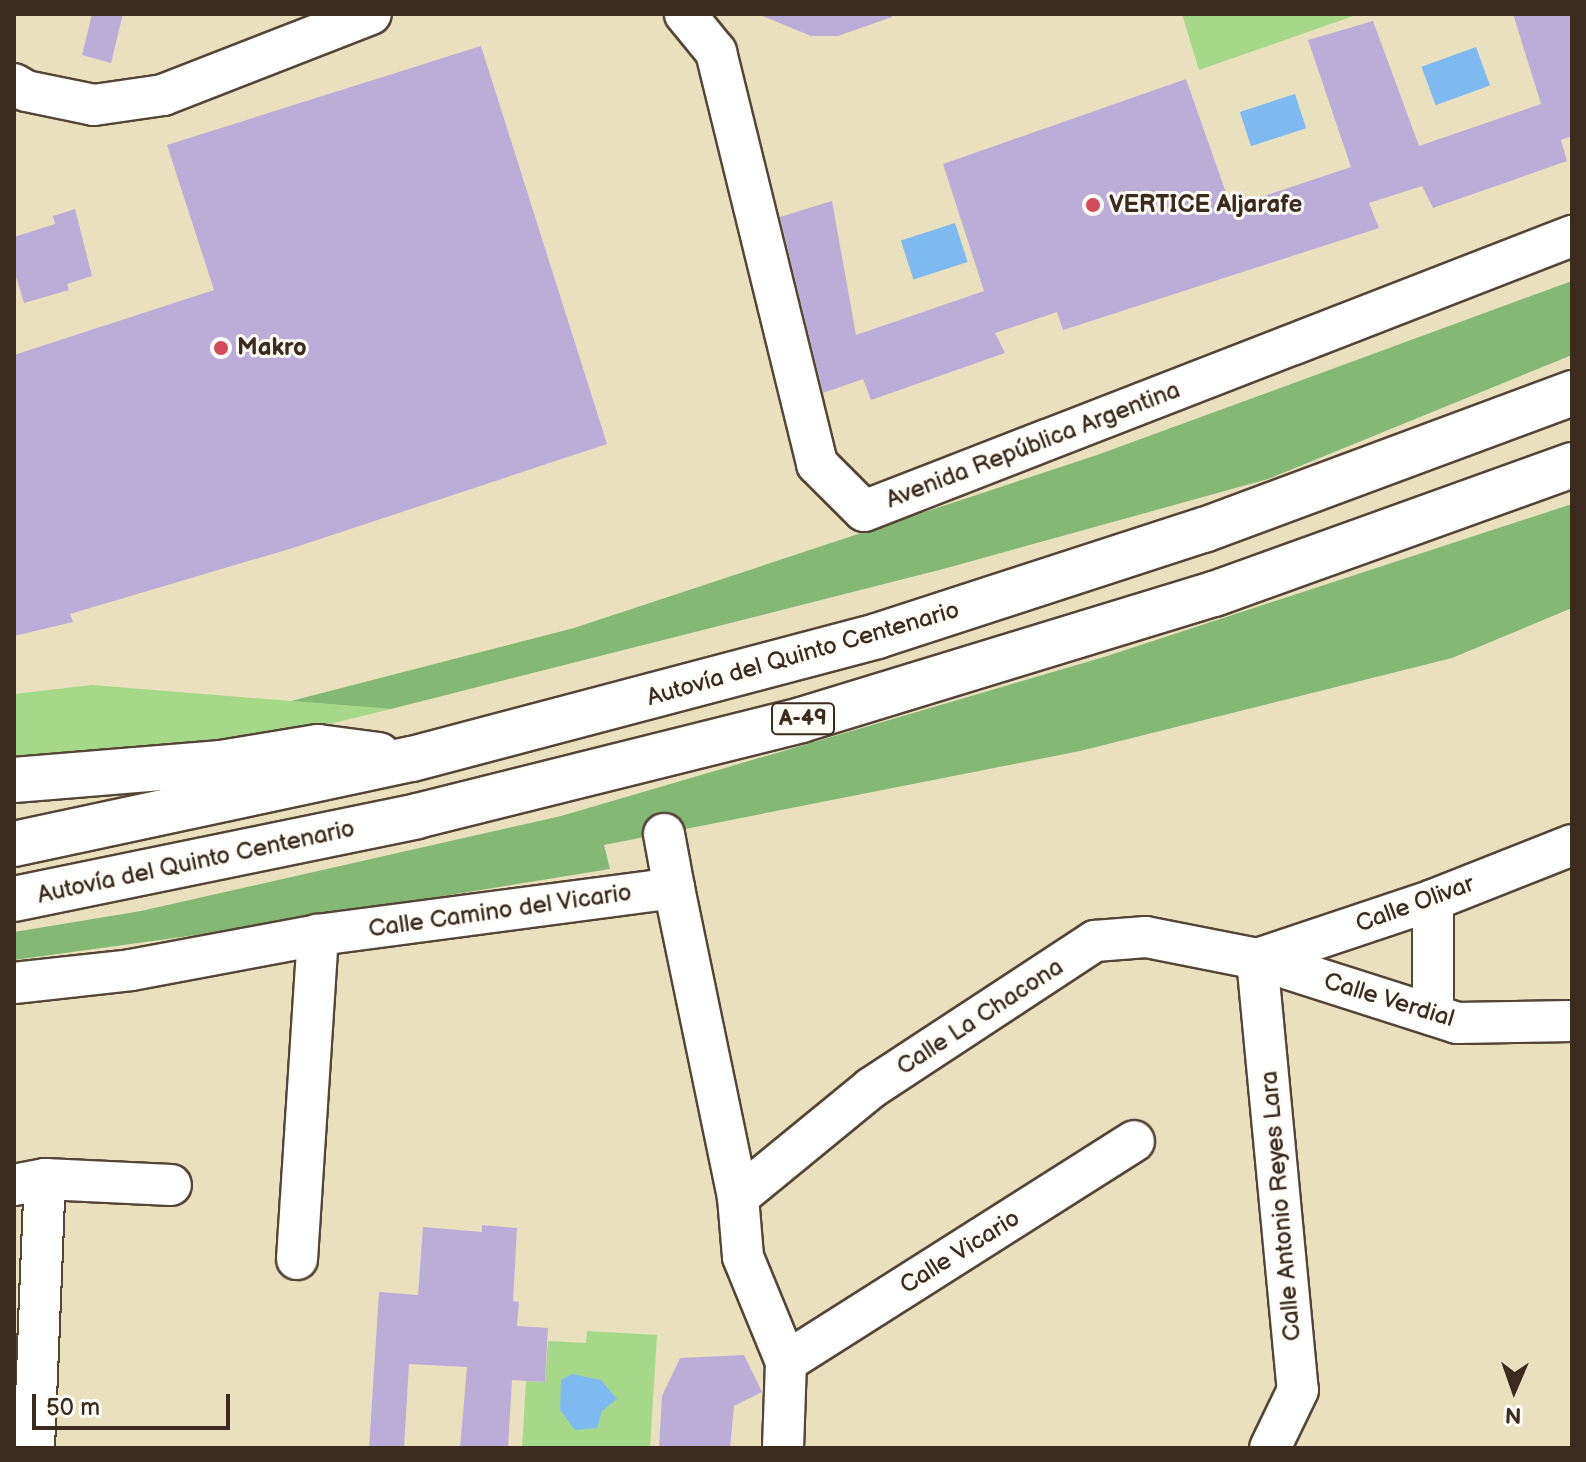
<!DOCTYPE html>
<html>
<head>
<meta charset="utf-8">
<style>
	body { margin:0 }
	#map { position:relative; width:1586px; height:1462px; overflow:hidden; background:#e9e1be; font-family:"Balsamiq Sans",sans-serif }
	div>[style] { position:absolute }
	.green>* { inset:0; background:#a5d989 }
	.forest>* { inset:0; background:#84b975 }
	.water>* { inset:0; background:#7ebaf0; transform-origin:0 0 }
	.building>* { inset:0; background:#bcadd8 }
	.roads { filter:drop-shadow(2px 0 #554536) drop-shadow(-2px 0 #554536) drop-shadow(0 2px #554536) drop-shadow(0 -2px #554536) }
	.minor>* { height:40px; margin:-20px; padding:0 20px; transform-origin:20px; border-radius:20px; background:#fff }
	.highway>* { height:44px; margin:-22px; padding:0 22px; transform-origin:22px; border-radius:22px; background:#fff }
	.dots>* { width:22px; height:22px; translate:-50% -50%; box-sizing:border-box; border:4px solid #fdfcf7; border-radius:50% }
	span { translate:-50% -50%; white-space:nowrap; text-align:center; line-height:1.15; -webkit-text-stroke:6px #fdfcf7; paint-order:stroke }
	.shield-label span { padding:2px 6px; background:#fdfcf7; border:2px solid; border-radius:6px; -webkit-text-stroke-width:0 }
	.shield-label { font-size:22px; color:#3b2a1e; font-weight:700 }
	.poi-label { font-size:24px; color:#3b2a1e; font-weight:700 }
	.left { translate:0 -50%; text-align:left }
	.street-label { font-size:24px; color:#3b2a1e }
	.frame { position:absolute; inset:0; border:16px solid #3b2a1e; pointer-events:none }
	.north { position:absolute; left:1474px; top:1350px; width:80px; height:80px; -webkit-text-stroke:6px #fdfcf7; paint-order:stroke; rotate:182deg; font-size:22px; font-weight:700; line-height:32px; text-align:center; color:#3b2a1e }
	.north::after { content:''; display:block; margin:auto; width:28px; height:36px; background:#3b2a1e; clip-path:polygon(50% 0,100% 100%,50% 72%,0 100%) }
	.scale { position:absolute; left:32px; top:1394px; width:198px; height:36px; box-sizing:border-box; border:4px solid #3b2a1e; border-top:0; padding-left:10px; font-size:24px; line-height:28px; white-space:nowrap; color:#3b2a1e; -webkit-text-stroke:6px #fdfcf7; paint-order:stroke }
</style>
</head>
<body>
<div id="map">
	<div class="green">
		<i style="clip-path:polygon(1182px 14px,1359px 14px,1199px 70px)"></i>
		<i style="clip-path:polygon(92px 685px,391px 709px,14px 801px,14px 694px)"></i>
		<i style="clip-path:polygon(587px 1331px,657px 1335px,650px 1448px,522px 1448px,526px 1381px,545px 1382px,548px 1341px,586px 1343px)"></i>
	</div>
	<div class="forest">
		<i style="clip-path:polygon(1572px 281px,1572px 355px,1268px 479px,947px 568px,391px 709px,291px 701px,574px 628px,1097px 455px)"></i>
		<i style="clip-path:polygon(1572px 504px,1572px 608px,1452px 658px,1080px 751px,604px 845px,610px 869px,240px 929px,14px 960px,14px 932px,141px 911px,561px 816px,1104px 657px)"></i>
	</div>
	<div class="water">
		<i style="left:1476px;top:47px;width:41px;height:58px;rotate:70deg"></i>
		<i style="left:1295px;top:94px;width:36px;height:58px;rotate:72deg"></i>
		<i style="left:955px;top:223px;width:41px;height:57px;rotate:72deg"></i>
		<i style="clip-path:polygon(572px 1374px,601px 1380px,617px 1399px,602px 1411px,597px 1428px,575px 1430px,560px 1410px,561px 1380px)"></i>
	</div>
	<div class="building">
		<i style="clip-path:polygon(92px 14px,123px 14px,111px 63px,82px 55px)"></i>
		<i style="clip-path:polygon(758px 14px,891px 14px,892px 17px,838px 36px,811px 36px)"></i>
		<i style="clip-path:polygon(1513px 14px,1572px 14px,1572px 136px,1561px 140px,1567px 161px,1433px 208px,1422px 186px,1369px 203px,1379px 228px,1063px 330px,1057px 312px,995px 333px,1005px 353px,871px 400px,863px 379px,823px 393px,780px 217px,832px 201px,856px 335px,984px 291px,943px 164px,1186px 79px,1231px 207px,1351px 167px,1308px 40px,1373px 21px,1419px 146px,1541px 104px)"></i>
		<i style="clip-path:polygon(481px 46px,607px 444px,296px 547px,70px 614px,73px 622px,14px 636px,14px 355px,214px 290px,167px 145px)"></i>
		<i style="clip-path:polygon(75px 209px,92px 276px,67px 284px,69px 290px,24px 303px,14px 270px,14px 237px,55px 224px,53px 216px)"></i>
		<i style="clip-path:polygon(482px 1225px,517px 1228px,513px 1301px,519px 1302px,517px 1326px,548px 1328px,545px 1382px,512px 1380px,508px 1448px,460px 1448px,467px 1367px,409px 1364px,404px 1448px,369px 1448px,379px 1292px,418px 1295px,423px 1227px,482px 1232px)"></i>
		<i style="clip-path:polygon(744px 1355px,762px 1392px,734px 1406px,730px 1448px,659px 1448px,662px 1396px,680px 1358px)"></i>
	</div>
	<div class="roads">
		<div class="minor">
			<i style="left:685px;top:14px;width:49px;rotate:50.8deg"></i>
			<i style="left:716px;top:52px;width:424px;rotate:76.2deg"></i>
			<i style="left:817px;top:464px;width:66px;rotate:45deg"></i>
			<i style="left:864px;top:511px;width:760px;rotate:-21.23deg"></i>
			<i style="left:14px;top:84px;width:14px;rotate:30deg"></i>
			<i style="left:26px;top:91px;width:69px;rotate:11.6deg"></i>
			<i style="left:94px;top:105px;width:70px;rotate:-8.2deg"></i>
			<i style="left:163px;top:95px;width:223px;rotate:-21.3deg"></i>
			<i style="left:664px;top:834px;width:55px;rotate:79.5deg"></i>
			<i style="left:1257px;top:959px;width:433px;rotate:84.6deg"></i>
			<i style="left:1298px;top:1390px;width:64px;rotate:115.8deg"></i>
			<i style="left:1257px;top:959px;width:186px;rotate:-18.5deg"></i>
			<i style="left:1433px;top:900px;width:149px;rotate:-21.6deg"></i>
			<i style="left:14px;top:983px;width:118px;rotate:-6.3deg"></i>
			<i style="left:131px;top:970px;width:190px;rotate:-10.6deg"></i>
			<i style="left:318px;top:935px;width:359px;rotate:-7.5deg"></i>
			<i style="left:674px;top:888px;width:316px;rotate:78.3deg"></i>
			<i style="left:738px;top:1197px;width:60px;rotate:85.2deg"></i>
			<i style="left:743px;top:1257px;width:113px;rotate:67.7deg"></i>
			<i style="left:786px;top:1362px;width:86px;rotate:92deg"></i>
			<i style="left:1433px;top:1015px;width:115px;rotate:-90deg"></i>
			<i style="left:14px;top:1185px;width:32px;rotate:-11deg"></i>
			<i style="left:45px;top:1179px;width:126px;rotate:2.7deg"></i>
			<i style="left:738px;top:1197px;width:172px;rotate:-39.3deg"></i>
			<i style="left:871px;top:1088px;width:268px;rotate:-33.3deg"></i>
			<i style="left:1095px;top:941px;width:51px;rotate:-4.5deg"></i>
			<i style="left:1146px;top:937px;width:113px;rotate:11.2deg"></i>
			<i style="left:1257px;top:959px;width:210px;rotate:17.7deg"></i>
			<i style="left:1457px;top:1023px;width:115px;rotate:-1deg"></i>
			<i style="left:297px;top:1259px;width:325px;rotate:-86.3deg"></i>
			<i style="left:786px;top:1362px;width:412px;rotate:-32.4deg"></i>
			<i style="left:34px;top:1448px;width:269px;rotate:-87.7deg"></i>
		</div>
		<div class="highway">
			<i style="left:14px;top:780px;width:208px;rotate:-4.7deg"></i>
			<i style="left:221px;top:763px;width:98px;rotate:-9.4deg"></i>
			<i style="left:318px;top:747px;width:61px;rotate:7.6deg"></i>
			<i style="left:14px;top:844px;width:407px;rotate:-12.1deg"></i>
			<i style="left:412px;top:759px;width:481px;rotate:-14.8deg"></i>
			<i style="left:877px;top:636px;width:344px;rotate:-18deg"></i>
			<i style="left:1204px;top:530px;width:393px;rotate:-20.4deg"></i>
			<i style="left:14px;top:899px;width:411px;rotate:-11.6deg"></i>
			<i style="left:417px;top:816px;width:396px;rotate:-14deg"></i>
			<i style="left:801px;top:720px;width:432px;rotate:-17deg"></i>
			<i style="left:1214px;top:594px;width:381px;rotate:-19.8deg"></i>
		</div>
	</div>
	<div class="dots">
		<i style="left:1093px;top:205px;background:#d1495b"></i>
		<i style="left:221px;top:348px;background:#d1495b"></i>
	</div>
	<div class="shield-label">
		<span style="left:803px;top:719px">A-49</span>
	</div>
	<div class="poi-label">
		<span class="left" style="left:1109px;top:205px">VERTICE Aljarafe</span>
		<span class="left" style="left:237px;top:348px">Makro</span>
	</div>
	<div class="street-label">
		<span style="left:1033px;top:445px;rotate:-21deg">Avenida República Argentina</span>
		<span style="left:803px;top:654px;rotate:-16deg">Autovía del Quinto Centenario</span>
		<span style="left:196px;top:862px;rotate:-12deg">Autovía del Quinto Centenario</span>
		<span style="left:1415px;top:904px;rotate:-20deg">Calle Olivar</span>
		<span style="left:500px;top:911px;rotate:-8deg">Calle Camino del Vicario</span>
		<span style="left:1389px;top:1000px;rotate:17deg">Calle Verdial</span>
		<span style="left:980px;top:1017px;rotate:-33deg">Calle La Chacona</span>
		<span style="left:1281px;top:1206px;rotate:-95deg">Calle Antonio Reyes Lara</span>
		<span style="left:960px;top:1252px;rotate:-32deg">Calle Vicario</span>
	</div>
	<div class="frame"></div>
	<div class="north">N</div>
	<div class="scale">50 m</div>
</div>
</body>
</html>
